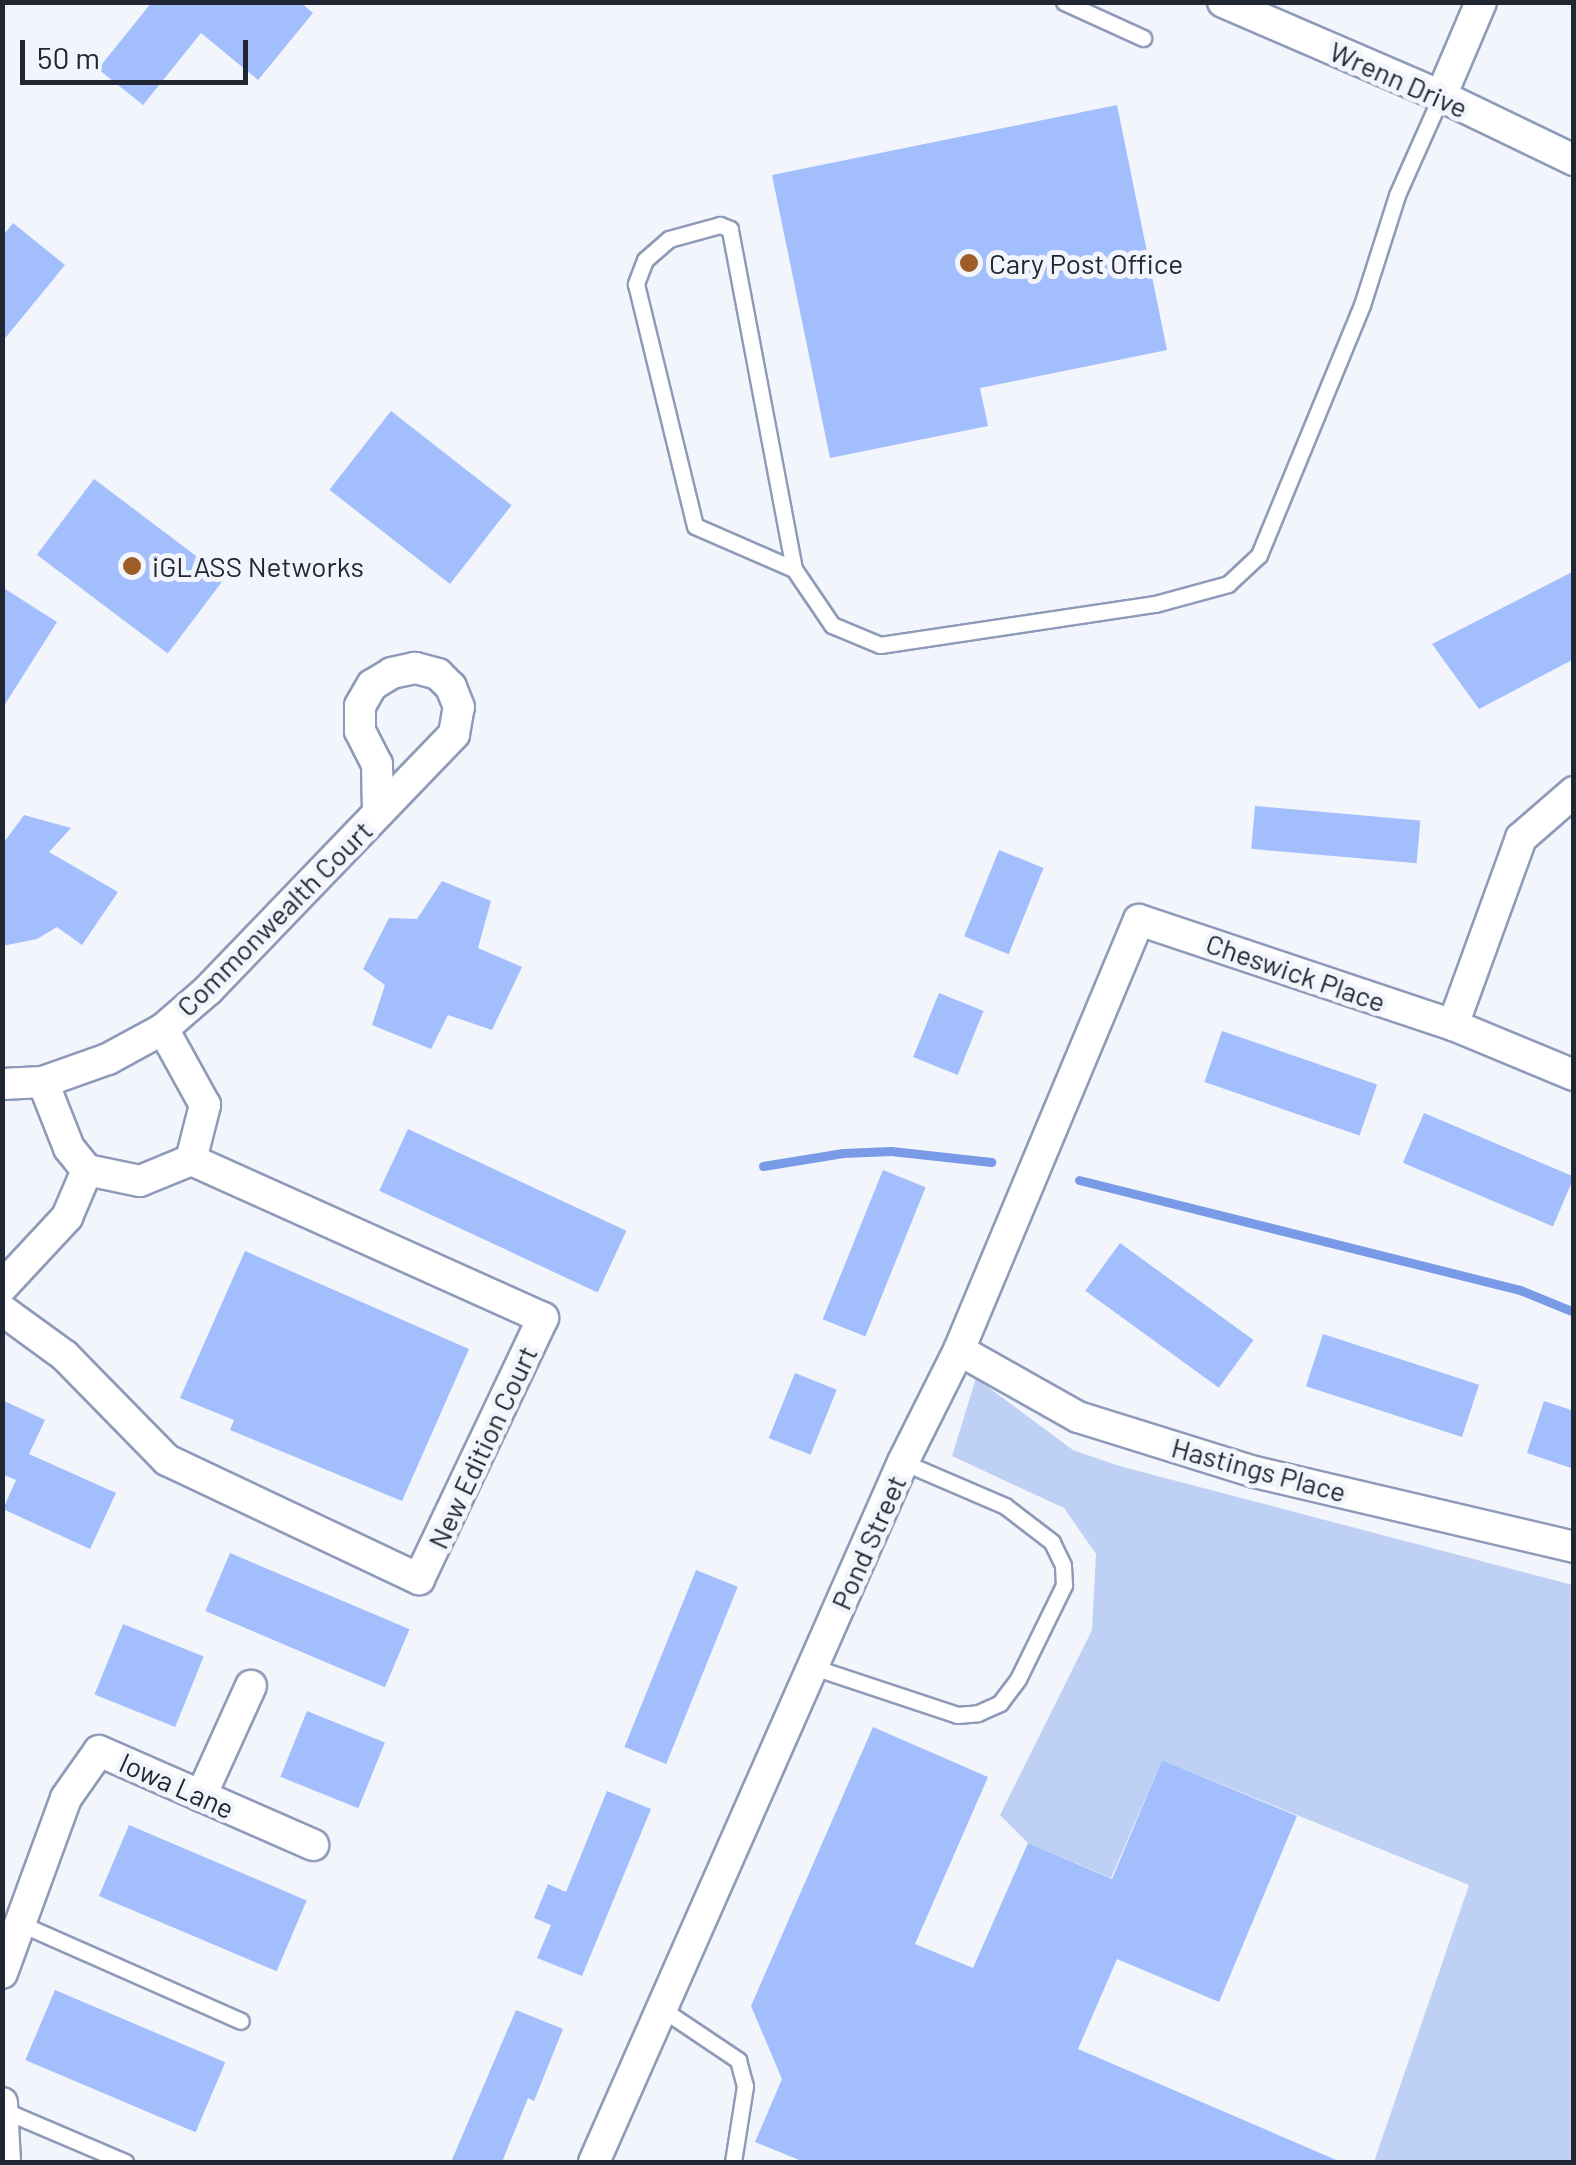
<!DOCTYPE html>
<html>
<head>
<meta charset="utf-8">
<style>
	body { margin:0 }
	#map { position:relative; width:1576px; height:2165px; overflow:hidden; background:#f2f5fc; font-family:Barlow,sans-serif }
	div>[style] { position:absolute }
	.green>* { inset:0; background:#bfd0f5 }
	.stream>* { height:9px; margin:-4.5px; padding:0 4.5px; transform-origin:4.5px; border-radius:4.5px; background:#799ae6 }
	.building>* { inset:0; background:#a2befd; transform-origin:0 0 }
	.roads { filter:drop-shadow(2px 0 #8d9bb8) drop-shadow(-2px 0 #8d9bb8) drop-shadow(0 2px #8d9bb8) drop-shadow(0 -2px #8d9bb8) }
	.service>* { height:15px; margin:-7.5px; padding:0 7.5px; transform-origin:7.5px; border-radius:7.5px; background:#fff }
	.minor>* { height:30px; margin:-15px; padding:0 15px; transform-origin:15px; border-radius:15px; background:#fff }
	.dots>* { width:28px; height:28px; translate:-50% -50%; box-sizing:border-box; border:5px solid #f2f5fc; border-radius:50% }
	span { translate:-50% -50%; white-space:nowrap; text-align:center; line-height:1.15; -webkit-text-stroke:10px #f2f5fc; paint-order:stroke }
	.street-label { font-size:28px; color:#212732 }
	.poi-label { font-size:28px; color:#212732 }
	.left { translate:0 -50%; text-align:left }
	.frame { position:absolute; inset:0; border:5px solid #212732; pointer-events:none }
	.scale { position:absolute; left:20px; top:40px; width:228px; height:45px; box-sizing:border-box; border:5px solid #212732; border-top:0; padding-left:12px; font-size:30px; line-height:35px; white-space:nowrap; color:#212732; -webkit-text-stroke:8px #f2f5fc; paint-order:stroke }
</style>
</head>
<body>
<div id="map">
	<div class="green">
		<i style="clip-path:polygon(976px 1378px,1073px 1450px,1119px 1466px,1573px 1585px,1573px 2162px,1374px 2162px,1469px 1885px,1162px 1760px,1111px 1878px,1028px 1843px,1000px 1815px,1092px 1630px,1096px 1554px,1064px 1508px,952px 1456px)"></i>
	</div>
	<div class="stream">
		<i style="left:763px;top:1166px;width:81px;rotate:-9.2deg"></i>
		<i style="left:843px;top:1153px;width:48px;rotate:-2.4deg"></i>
		<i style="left:891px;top:1151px;width:101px;rotate:6.3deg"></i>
		<i style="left:1079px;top:1180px;width:455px;rotate:14deg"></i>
		<i style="left:1520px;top:1290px;width:58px;rotate:22.2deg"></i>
	</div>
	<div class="building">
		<i style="clip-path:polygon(152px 2px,300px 2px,313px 13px,258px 80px,201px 33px,143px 105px,98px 69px)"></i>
		<i style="clip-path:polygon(1117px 105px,1167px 350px,980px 388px,988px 426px,830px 458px,772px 175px)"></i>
		<i style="clip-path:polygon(13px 223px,65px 265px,2px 342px,2px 237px)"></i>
		<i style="left:391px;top:411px;width:153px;height:100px;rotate:38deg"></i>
		<i style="left:94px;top:479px;width:164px;height:95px;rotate:37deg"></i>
		<i style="clip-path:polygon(1574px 571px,1574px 659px,1479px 709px,1432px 644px)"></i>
		<i style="clip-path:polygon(2px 587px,57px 622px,2px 709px)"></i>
		<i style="left:1255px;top:806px;width:166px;height:43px;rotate:5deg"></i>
		<i style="clip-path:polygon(24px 815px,71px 828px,49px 852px,118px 892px,82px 945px,57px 927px,37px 939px,2px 946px,2px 845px)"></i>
		<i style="left:999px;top:850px;width:48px;height:93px;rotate:22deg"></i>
		<i style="clip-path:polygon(442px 881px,491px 901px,478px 948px,522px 967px,492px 1030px,448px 1015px,431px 1049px,372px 1025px,385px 985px,363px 969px,389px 918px,417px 919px)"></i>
		<i style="left:939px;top:993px;width:48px;height:69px;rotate:22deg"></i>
		<i style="left:1222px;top:1031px;width:164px;height:54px;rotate:19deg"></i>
		<i style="left:1424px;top:1113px;width:163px;height:54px;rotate:23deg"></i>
		<i style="left:408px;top:1129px;width:241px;height:68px;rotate:25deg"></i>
		<i style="left:883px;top:1170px;width:46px;height:161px;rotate:22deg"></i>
		<i style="left:1120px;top:1243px;width:165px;height:59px;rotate:36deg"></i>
		<i style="clip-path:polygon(245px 1251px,469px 1349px,402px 1501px,230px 1430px,234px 1420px,180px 1398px)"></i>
		<i style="left:1323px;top:1334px;width:164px;height:55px;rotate:18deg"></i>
		<i style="left:795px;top:1373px;width:45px;height:70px;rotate:22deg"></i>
		<i style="clip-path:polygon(2px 1400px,45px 1420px,29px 1454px,116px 1493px,90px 1549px,3px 1509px,16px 1480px,2px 1474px)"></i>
		<i style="clip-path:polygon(1544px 1401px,1574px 1411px,1574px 1469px,1527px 1453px)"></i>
		<i style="left:230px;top:1553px;width:195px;height:63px;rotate:23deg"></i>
		<i style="left:696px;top:1570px;width:45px;height:191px;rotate:22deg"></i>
		<i style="left:123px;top:1624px;width:87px;height:76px;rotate:22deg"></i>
		<i style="left:307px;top:1711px;width:84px;height:71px;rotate:22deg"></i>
		<i style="clip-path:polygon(873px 1727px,988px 1777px,915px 1944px,973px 1968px,1028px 1843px,1112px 1879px,1162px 1760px,1297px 1816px,1219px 2002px,1117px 1959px,1078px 2049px,1341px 2162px,804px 2162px,755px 2142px,782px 2079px,751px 2006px)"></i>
		<i style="clip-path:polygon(607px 1791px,651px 1809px,582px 1976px,537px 1958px,551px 1925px,534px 1918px,548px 1884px,566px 1892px)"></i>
		<i style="left:129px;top:1825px;width:193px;height:77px;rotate:23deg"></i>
		<i style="left:55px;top:1990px;width:185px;height:76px;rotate:23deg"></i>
		<i style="clip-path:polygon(516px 2010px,563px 2029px,534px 2101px,528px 2098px,502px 2162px,451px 2162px)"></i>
	</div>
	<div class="roads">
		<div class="service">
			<i style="left:1064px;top:2px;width:87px;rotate:24.5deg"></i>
			<i style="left:794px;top:569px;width:346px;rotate:-100.7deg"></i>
			<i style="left:730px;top:229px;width:11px;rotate:-158deg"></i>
			<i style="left:720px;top:225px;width:53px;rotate:164.6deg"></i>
			<i style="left:669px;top:239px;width:32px;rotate:139deg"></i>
			<i style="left:645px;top:260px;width:26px;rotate:111deg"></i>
			<i style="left:636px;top:284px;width:249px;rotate:76.3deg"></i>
			<i style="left:695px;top:526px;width:108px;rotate:23.5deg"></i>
			<i style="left:794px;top:569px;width:68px;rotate:55.8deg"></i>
			<i style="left:832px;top:625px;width:52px;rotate:22.6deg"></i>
			<i style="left:880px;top:645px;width:278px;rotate:-8.5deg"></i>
			<i style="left:1155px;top:604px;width:76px;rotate:-15.3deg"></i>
			<i style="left:1228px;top:584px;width:42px;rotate:-43.1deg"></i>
			<i style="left:1259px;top:555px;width:270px;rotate:-67.6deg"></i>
			<i style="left:1362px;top:305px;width:115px;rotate:-72.3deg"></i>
			<i style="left:1397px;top:195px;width:108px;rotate:-66deg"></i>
			<i style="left:813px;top:1667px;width:152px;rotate:18.4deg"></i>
			<i style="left:957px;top:1715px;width:21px;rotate:-5deg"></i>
			<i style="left:978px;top:1713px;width:24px;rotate:-24deg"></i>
			<i style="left:1000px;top:1703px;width:30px;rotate:-53deg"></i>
			<i style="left:1018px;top:1679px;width:105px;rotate:-63.9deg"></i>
			<i style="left:1064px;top:1585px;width:20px;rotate:-93deg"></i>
			<i style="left:1063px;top:1565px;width:25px;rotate:-116deg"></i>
			<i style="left:1052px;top:1542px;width:59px;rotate:-142.5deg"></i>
			<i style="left:1005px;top:1506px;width:111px;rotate:-156.7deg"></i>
			<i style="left:21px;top:1924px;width:240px;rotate:23.8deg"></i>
			<i style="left:662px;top:2009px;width:92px;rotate:33.9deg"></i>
			<i style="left:738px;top:2060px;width:27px;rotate:75deg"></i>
			<i style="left:745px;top:2086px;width:77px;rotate:99deg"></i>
			<i style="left:3px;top:2110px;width:133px;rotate:23.1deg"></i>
		</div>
		<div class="minor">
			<i style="left:1223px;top:2px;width:237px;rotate:23.3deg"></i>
			<i style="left:1441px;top:96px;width:148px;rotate:25.7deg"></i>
			<i style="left:1441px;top:96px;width:102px;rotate:-66.9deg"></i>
			<i style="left:1453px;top:1025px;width:199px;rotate:-70deg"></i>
			<i style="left:1521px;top:838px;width:70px;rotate:-41deg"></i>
			<i style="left:43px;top:1082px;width:71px;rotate:68.5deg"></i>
			<i style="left:69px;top:1148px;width:28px;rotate:51deg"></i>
			<i style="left:87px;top:1170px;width:54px;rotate:11.7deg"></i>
			<i style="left:140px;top:1181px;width:55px;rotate:-22.4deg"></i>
			<i style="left:191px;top:1160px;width:57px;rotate:-75.7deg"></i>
			<i style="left:205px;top:1105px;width:87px;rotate:-118.9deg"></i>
			<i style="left:2px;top:1084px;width:41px;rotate:-2.8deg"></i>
			<i style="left:43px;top:1082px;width:69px;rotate:-19.5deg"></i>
			<i style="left:108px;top:1059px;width:63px;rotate:-28.6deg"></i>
			<i style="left:163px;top:1029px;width:60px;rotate:-40.9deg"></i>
			<i style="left:208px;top:990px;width:355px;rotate:-46.1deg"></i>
			<i style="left:454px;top:734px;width:27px;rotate:-80deg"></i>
			<i style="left:459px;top:707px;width:22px;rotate:-112deg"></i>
			<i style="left:451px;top:687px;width:18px;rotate:-135deg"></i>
			<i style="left:438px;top:674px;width:24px;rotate:-165deg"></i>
			<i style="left:415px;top:668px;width:24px;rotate:168deg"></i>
			<i style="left:392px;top:673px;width:23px;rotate:149deg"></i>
			<i style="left:372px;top:685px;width:24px;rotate:120deg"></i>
			<i style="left:360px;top:706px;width:25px;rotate:90deg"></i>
			<i style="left:360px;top:731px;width:37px;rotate:63deg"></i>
			<i style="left:377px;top:764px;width:48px;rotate:88.8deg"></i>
			<i style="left:2px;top:1287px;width:96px;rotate:-47.1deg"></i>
			<i style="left:67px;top:1217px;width:51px;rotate:-66.9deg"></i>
			<i style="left:2px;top:1310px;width:78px;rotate:36.1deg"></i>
			<i style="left:65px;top:1356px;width:146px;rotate:45.6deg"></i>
			<i style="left:167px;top:1460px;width:279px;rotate:25.3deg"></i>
			<i style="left:419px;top:1579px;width:289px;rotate:-64.6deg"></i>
			<i style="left:543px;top:1318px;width:386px;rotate:-155.8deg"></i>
			<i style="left:959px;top:1350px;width:137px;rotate:29.4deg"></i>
			<i style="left:1078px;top:1417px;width:185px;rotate:17.3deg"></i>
			<i style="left:1255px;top:1472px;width:328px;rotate:13.2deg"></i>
			<i style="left:201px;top:1796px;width:121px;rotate:-65.6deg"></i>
			<i style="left:2px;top:1973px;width:186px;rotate:-69.9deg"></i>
			<i style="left:66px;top:1798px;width:57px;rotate:-54.9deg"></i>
			<i style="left:99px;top:1751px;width:234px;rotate:23.7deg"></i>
			<i style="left:2px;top:2103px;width:59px;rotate:87.1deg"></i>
			<i style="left:594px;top:2162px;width:765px;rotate:-66.18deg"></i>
			<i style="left:903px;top:1462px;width:125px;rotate:-63.4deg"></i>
			<i style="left:959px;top:1350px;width:466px;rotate:-67.3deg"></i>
			<i style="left:1139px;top:920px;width:331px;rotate:18.5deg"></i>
			<i style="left:1453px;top:1025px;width:131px;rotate:22.5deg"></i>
		</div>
	</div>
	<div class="dots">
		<i style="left:969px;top:263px;background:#9d5c28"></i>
		<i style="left:132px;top:566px;background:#9d5c28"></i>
	</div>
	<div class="street-label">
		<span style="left:1399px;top:79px;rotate:24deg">Wrenn Drive</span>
		<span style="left:274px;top:918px;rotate:-45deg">Commonwealth Court</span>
		<span style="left:1296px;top:972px;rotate:19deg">Cheswick Place</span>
		<span style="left:482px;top:1447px;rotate:-65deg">New Edition Court</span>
		<span style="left:1259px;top:1469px;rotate:15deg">Hastings Place</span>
		<span style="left:868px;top:1542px;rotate:-66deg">Pond Street</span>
		<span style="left:177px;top:1785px;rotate:24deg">Iowa Lane</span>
	</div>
	<div class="poi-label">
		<span class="left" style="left:989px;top:263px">Cary Post Office</span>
		<span class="left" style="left:152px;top:566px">iGLASS Networks</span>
	</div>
	<div class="frame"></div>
	<div class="scale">50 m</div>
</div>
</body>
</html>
